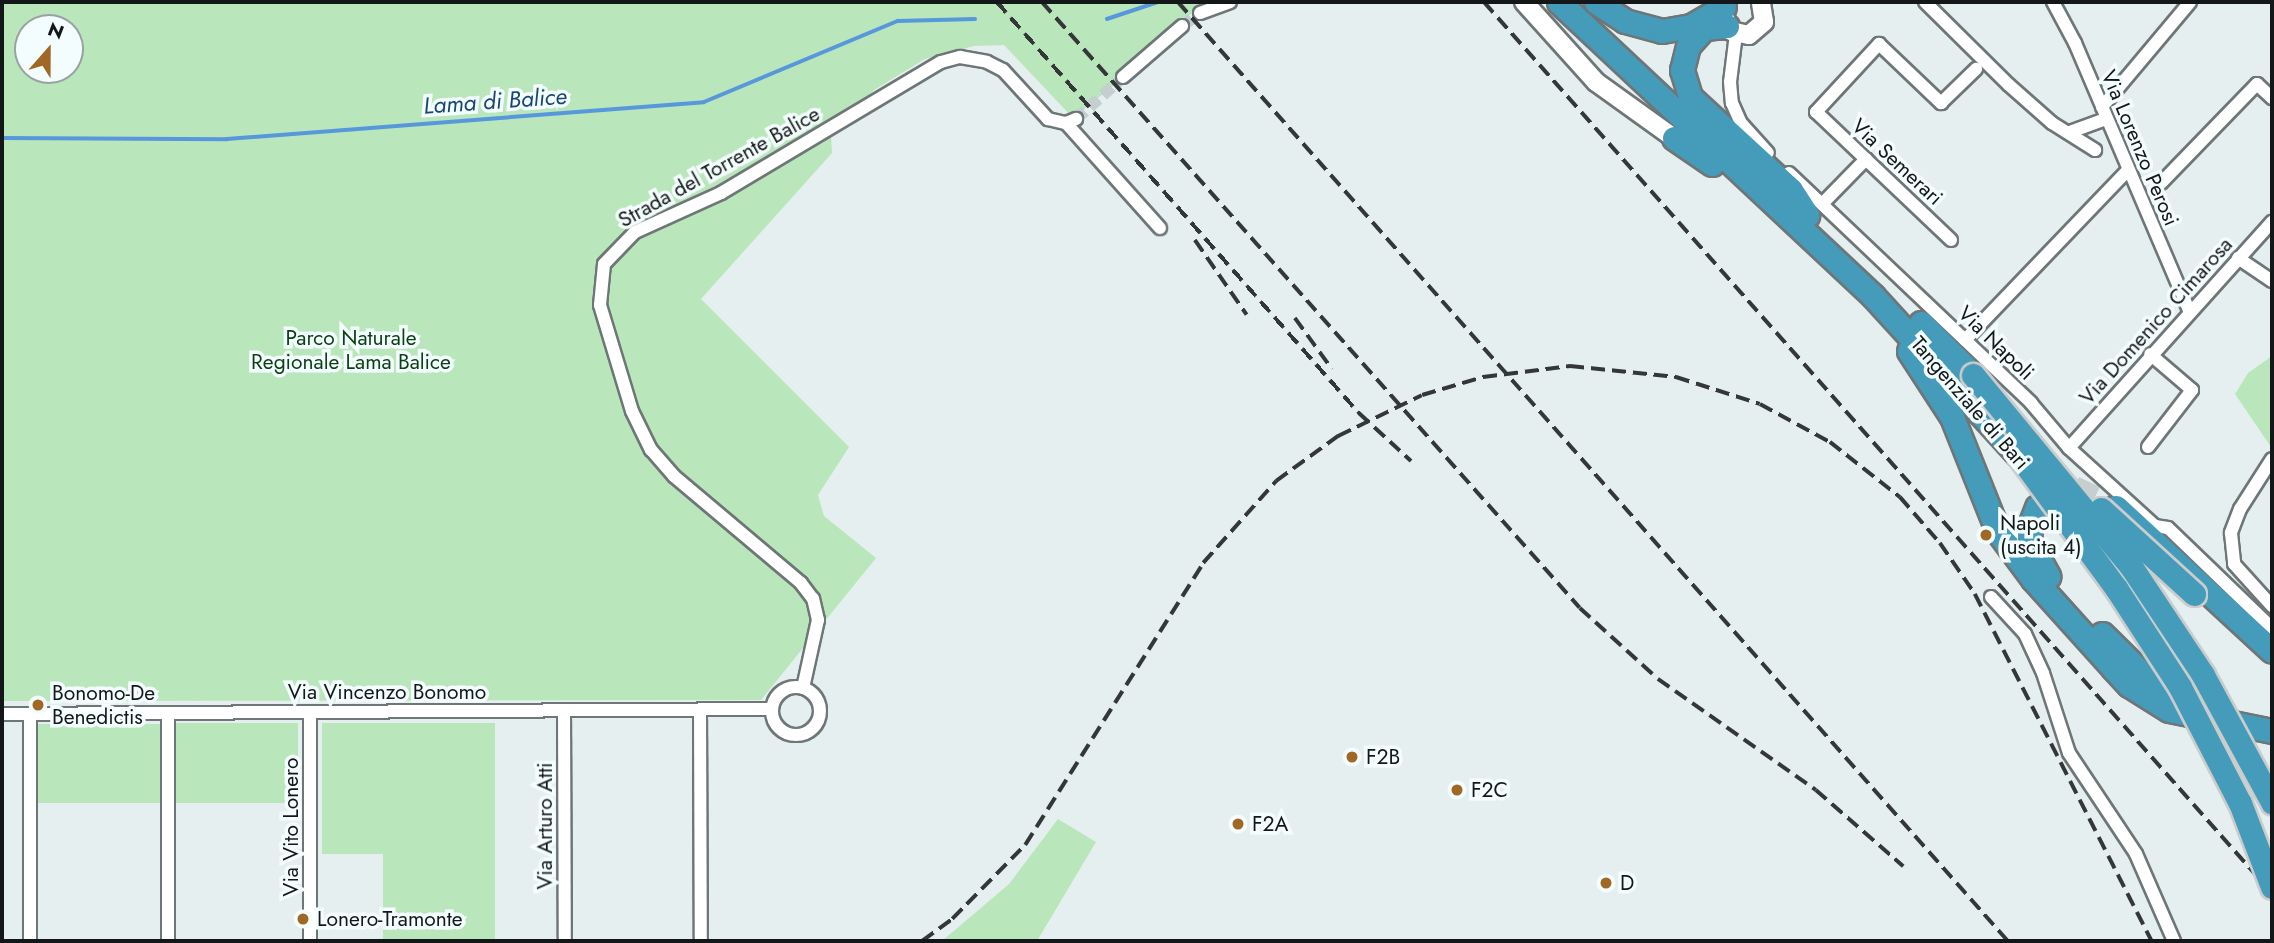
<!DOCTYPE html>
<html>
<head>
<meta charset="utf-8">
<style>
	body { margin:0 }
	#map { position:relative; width:2274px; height:943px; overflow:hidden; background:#e6eff0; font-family:Jost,sans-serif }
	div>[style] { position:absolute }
	.green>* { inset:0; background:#bae6bb; transform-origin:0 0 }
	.stream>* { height:3.5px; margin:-1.75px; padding:0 1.75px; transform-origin:1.75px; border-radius:1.75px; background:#5797db }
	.street-tunnel>* { height:12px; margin-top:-6px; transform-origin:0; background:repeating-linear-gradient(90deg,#c6cfcf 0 12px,transparent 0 18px) }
	.highway-tunnel>* { height:23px; margin-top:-11.5px; transform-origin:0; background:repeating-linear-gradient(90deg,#c6cfcf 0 23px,transparent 0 34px) }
	.roads { filter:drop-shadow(2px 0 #6f7677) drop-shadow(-2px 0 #6f7677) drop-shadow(0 2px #6f7677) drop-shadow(0 -2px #6f7677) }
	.street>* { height:12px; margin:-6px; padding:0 6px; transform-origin:6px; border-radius:6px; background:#fff }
	.street>.ring { margin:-6px; padding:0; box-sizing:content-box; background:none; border:12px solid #fff; border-radius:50% }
	.secondary>* { height:18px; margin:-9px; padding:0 9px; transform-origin:9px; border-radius:9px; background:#fff }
	.highway>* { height:23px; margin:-11.5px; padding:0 11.5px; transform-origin:11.5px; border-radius:11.5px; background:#459bba }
	.rail>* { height:3.5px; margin-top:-1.75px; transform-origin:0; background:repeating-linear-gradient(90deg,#333737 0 14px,transparent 0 21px) }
	.bridges { filter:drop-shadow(2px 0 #cbcccc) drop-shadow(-2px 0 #cbcccc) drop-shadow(0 2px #cbcccc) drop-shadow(0 -2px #cbcccc) }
	.highway-bridge>* { height:23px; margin:-11.5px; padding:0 11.5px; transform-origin:11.5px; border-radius:11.5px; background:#459bba }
	.dots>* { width:19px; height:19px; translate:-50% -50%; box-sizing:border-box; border:4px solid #f4fdfd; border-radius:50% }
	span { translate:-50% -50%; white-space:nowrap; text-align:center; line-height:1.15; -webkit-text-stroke:7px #f4fdfd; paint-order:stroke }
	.street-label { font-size:21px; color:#141717 }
	.park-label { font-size:21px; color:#093f12 }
	.poi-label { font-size:21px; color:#141717 }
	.left { translate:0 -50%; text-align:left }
	.water-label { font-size:23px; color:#194572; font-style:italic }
	.frame { position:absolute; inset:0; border:4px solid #141717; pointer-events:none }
	.north { position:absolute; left:14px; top:14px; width:70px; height:70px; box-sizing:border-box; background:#f4fdfd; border:2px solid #9aa1a1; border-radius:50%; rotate:21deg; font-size:19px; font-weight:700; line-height:28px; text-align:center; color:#141717 }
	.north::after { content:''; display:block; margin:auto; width:24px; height:32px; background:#a06725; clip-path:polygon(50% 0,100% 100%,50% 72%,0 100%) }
</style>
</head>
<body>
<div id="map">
	<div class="green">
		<i style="clip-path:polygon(evenodd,2px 2px,1238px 2px,1191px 14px,1179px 22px,1143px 62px,1073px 118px,1004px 45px,974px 46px,925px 59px,874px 90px,831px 136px,832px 153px,701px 299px,849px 447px,818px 495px,824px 516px,876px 558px,761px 700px,2px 701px,2px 2px,28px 28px,70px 28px,70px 70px,28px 70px,28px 28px)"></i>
		<i style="clip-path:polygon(2272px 356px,2272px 445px,2271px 447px,2235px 394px,2248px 373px)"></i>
		<i style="left:298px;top:723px;width:80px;height:122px;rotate:90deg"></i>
		<i style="clip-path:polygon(322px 723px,495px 723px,495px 941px,383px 941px,383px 854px,322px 854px)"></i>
		<i style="left:38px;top:724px;width:122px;height:79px"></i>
		<i style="clip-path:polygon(1058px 819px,1096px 842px,1037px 941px,942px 941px,1009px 884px)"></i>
	</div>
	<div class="stream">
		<i style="left:1107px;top:19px;width:54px;rotate:-18.4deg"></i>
		<i style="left:2px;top:138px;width:225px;rotate:0.3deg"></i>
		<i style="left:227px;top:139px;width:478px;rotate:-4.4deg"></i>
		<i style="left:704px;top:102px;width:210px;rotate:-22.7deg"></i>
		<i style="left:898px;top:21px;width:77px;rotate:-1.5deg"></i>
	</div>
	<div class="street-tunnel">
		<i style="left:1182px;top:26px;width:22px;rotate:-36deg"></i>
		<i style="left:1076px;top:119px;width:63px;rotate:-41.8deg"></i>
	</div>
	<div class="highway-tunnel">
		<i style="left:2052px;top:493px;width:23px;rotate:-15deg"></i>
		<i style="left:2074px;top:487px;width:47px;rotate:25.5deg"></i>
	</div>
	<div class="roads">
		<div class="street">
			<i style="left:1925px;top:2px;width:118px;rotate:44.7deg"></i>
			<i style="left:2009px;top:85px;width:57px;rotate:41.5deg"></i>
			<i style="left:2052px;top:123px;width:51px;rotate:32.1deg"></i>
			<i style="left:2053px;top:2px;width:47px;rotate:61.8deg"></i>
			<i style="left:2075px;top:43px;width:290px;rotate:66.9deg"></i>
			<i style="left:1200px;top:13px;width:32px;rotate:-20deg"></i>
			<i style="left:1736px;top:34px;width:48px;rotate:97.1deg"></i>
			<i style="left:1730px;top:82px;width:21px;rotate:85deg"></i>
			<i style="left:1732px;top:103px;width:22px;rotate:66deg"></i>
			<i style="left:1741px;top:123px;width:40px;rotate:48deg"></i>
			<i style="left:1123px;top:77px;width:78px;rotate:-40.8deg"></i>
			<i style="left:2102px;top:107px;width:137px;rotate:-50deg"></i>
			<i style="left:1066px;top:123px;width:141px;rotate:48.2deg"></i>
			<i style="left:2070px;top:132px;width:38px;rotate:-20deg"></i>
			<i style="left:1789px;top:173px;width:334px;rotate:43.5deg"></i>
			<i style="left:2031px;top:403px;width:59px;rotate:49.8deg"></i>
			<i style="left:2069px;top:448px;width:116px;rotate:42.2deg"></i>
			<i style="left:2155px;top:526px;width:13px;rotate:9deg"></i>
			<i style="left:2168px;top:528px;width:144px;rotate:43.9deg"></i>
			<i style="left:2161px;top:183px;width:138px;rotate:-45.9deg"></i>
			<i style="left:2257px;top:84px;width:21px;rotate:43deg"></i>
			<i style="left:1822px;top:204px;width:63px;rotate:-45.6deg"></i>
			<i style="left:1951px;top:240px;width:186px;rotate:-136.5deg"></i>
			<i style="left:1816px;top:112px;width:93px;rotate:-47.2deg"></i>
			<i style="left:1879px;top:44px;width:86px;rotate:43.6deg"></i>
			<i style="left:1941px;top:103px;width:49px;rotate:-44.2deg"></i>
			<i style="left:2238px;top:258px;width:41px;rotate:34.1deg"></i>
			<i style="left:1965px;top:340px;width:236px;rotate:-46.2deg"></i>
			<i style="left:2148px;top:447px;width:72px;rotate:-52.3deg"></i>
			<i style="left:2192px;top:390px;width:55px;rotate:-139.4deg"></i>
			<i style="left:2069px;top:448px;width:304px;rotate:-48.1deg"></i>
			<i style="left:2272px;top:459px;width:59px;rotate:122.6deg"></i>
			<i style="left:2240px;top:509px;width:26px;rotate:111deg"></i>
			<i style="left:2231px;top:533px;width:31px;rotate:84deg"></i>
			<i style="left:2234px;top:564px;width:57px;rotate:47.9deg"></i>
			<i style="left:1991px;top:597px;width:50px;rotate:47.4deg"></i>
			<i style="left:2025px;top:634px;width:43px;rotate:65.2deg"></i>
			<i style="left:2043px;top:673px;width:84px;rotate:72deg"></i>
			<i style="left:2069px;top:753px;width:121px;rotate:56.4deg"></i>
			<i style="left:2136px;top:854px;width:95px;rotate:66.4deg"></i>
			<i class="ring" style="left:772px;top:687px;width:36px;height:36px"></i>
			<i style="left:803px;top:688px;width:70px;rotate:-77.6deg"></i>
			<i style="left:818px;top:620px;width:22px;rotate:-103deg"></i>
			<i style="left:813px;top:599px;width:20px;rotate:-127deg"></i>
			<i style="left:801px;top:583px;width:166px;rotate:-139.9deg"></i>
			<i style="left:674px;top:476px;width:35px;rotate:-131deg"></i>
			<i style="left:651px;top:450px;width:43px;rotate:-116deg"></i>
			<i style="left:632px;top:411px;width:111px;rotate:-106.8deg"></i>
			<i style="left:600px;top:305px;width:41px;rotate:-84.4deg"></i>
			<i style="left:604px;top:264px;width:45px;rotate:-45.9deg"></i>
			<i style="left:635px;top:232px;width:94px;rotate:-24.4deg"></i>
			<i style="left:721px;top:193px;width:256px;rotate:-30.8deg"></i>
			<i style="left:941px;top:62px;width:20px;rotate:-15deg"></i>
			<i style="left:960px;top:57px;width:27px;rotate:10deg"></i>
			<i style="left:987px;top:62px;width:18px;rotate:27deg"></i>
			<i style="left:1003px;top:70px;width:67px;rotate:47.4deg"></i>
			<i style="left:1048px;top:119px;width:18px;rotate:13deg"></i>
			<i style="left:1066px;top:123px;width:11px;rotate:-22deg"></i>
			<i style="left:700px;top:710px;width:231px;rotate:89.8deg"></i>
			<i style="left:564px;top:711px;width:230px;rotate:89.8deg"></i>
			<i style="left:310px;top:712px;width:229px;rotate:90deg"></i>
			<i style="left:168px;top:713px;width:228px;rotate:90deg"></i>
			<i style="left:2px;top:714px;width:770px;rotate:-0.37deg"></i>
			<i style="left:30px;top:941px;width:227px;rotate:-90deg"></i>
		</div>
		<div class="secondary">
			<i style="left:1524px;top:2px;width:108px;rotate:48deg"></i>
			<i style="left:1596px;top:82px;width:96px;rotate:35.7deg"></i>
			<i style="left:1723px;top:15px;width:18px;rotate:63deg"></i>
			<i style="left:1731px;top:31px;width:18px;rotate:13deg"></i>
			<i style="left:1749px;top:35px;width:20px;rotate:-41deg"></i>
			<i style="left:1764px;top:22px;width:20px;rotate:-99deg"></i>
		</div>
		<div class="highway">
			<i style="left:1559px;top:2px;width:430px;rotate:43.1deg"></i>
			<i style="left:1873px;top:296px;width:217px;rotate:47.6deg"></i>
			<i style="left:1596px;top:2px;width:35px;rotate:33deg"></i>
			<i style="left:1625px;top:21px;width:38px;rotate:15deg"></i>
			<i style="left:1662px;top:31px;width:29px;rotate:-10deg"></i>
			<i style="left:1691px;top:26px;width:38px;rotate:-30deg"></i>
			<i style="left:1727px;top:26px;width:23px;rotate:175deg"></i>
			<i style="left:1704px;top:28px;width:24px;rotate:132deg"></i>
			<i style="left:1688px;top:46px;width:25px;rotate:104deg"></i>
			<i style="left:1682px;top:70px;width:28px;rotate:73deg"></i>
			<i style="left:1690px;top:97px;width:137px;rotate:42.6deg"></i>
			<i style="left:1791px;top:190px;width:30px;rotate:57deg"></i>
			<i style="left:1674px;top:138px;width:46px;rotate:34.4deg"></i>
			<i style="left:1921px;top:323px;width:74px;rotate:45deg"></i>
			<i style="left:1909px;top:351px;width:79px;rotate:56.9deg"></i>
			<i style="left:1952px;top:417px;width:124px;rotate:68.2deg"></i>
			<i style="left:1998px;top:532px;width:59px;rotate:53.3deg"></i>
			<i style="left:2033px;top:579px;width:120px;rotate:48deg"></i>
			<i style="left:2113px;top:668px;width:23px;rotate:47deg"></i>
			<i style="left:2129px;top:685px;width:47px;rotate:32deg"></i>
			<i style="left:2169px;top:710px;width:105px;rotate:11.5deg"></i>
			<i style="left:2037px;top:507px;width:22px;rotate:111deg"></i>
			<i style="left:2029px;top:528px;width:15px;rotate:86deg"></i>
			<i style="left:2030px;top:543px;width:38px;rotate:61deg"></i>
			<i style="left:2116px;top:507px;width:212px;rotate:42.7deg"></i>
			<i style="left:2102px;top:634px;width:88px;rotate:44.5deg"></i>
		</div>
	</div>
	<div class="rail">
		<i style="left:997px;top:2px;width:548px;rotate:48.63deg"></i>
		<i style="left:1359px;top:413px;width:71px;rotate:42.7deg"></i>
		<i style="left:1042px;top:2px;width:810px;rotate:48.4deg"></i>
		<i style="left:1580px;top:608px;width:105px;rotate:42.3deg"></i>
		<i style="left:1658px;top:679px;width:193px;rotate:35.1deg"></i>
		<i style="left:1816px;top:790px;width:116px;rotate:41.1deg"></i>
		<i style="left:1178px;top:2px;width:1253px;rotate:48.53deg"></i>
		<i style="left:1484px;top:2px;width:1189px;rotate:48.51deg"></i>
		<i style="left:1195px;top:240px;width:91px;rotate:55.3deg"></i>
		<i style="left:1295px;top:318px;width:63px;rotate:54deg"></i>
		<i style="left:922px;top:941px;width:37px;rotate:-36deg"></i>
		<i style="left:952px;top:919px;width:104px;rotate:-45.4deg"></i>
		<i style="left:1025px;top:845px;width:333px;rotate:-57.7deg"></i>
		<i style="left:1203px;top:563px;width:110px;rotate:-48.3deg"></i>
		<i style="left:1276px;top:481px;width:77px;rotate:-36deg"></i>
		<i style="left:1338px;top:436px;width:93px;rotate:-26deg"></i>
		<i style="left:1422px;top:395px;width:64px;rotate:-16.4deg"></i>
		<i style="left:1483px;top:377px;width:88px;rotate:-7.2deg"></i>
		<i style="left:1570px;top:366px;width:107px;rotate:5.9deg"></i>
		<i style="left:1676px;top:377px;width:88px;rotate:17.8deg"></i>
		<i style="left:1760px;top:404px;width:80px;rotate:28.5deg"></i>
		<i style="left:1830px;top:442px;width:89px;rotate:38.2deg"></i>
		<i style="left:1900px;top:497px;width:61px;rotate:49deg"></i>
		<i style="left:1940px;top:543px;width:62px;rotate:55.5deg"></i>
		<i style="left:1975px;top:594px;width:390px;rotate:63deg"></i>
	</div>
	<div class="bridges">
		<div class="highway-bridge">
			<i style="left:1973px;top:375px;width:250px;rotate:50.5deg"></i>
			<i style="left:2132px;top:568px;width:128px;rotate:56.4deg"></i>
			<i style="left:2203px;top:675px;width:145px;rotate:61.5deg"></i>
			<i style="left:2019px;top:456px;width:164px;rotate:53.7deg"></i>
			<i style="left:2116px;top:588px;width:118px;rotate:57.1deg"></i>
			<i style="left:2180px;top:687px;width:131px;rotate:62.7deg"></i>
			<i style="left:2240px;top:803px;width:90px;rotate:69.1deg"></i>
			<i style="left:2101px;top:509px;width:126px;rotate:42.4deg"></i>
		</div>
	</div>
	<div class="dots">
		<i style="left:1986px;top:535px;background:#a06725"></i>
		<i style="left:38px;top:705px;background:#a06725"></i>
		<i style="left:1352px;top:757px;background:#a06725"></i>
		<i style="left:1457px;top:790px;background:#a06725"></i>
		<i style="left:1238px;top:824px;background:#a06725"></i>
		<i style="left:1606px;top:883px;background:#a06725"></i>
		<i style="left:303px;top:919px;background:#a06725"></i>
	</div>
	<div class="street-label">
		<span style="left:2140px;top:148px;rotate:67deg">Via Lorenzo Perosi</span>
		<span style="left:1897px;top:162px;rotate:43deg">Via Semerari</span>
		<span style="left:719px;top:167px;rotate:-29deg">Strada del Torrente Balice</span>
		<span style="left:2156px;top:321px;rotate:-48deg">Via Domenico Cimarosa</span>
		<span style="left:1996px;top:343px;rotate:44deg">Via Napoli</span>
		<span style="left:1970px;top:403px;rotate:49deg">Tangenziale di Bari</span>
		<span style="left:387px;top:692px">Via Vincenzo Bonomo</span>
		<span style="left:545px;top:826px;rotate:-90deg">Via Arturo Atti</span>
		<span style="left:291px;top:827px;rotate:-90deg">Via Vito Lonero</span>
	</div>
	<div class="park-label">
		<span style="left:351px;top:350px">Parco Naturale<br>Regionale Lama Balice</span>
	</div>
	<div class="poi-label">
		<span class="left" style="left:2000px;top:535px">Napoli<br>(uscita 4)</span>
		<span class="left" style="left:52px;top:705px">Bonomo-De<br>Benedictis</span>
		<span class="left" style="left:1366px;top:757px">F2B</span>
		<span class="left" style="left:1471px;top:790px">F2C</span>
		<span class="left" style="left:1252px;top:824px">F2A</span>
		<span class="left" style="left:1620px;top:883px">D</span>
		<span class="left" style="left:317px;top:919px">Lonero-Tramonte</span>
	</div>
	<div class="water-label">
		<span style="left:495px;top:101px;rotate:-4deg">Lama di Balice</span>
	</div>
	<div class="frame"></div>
	<div class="north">N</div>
</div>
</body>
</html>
